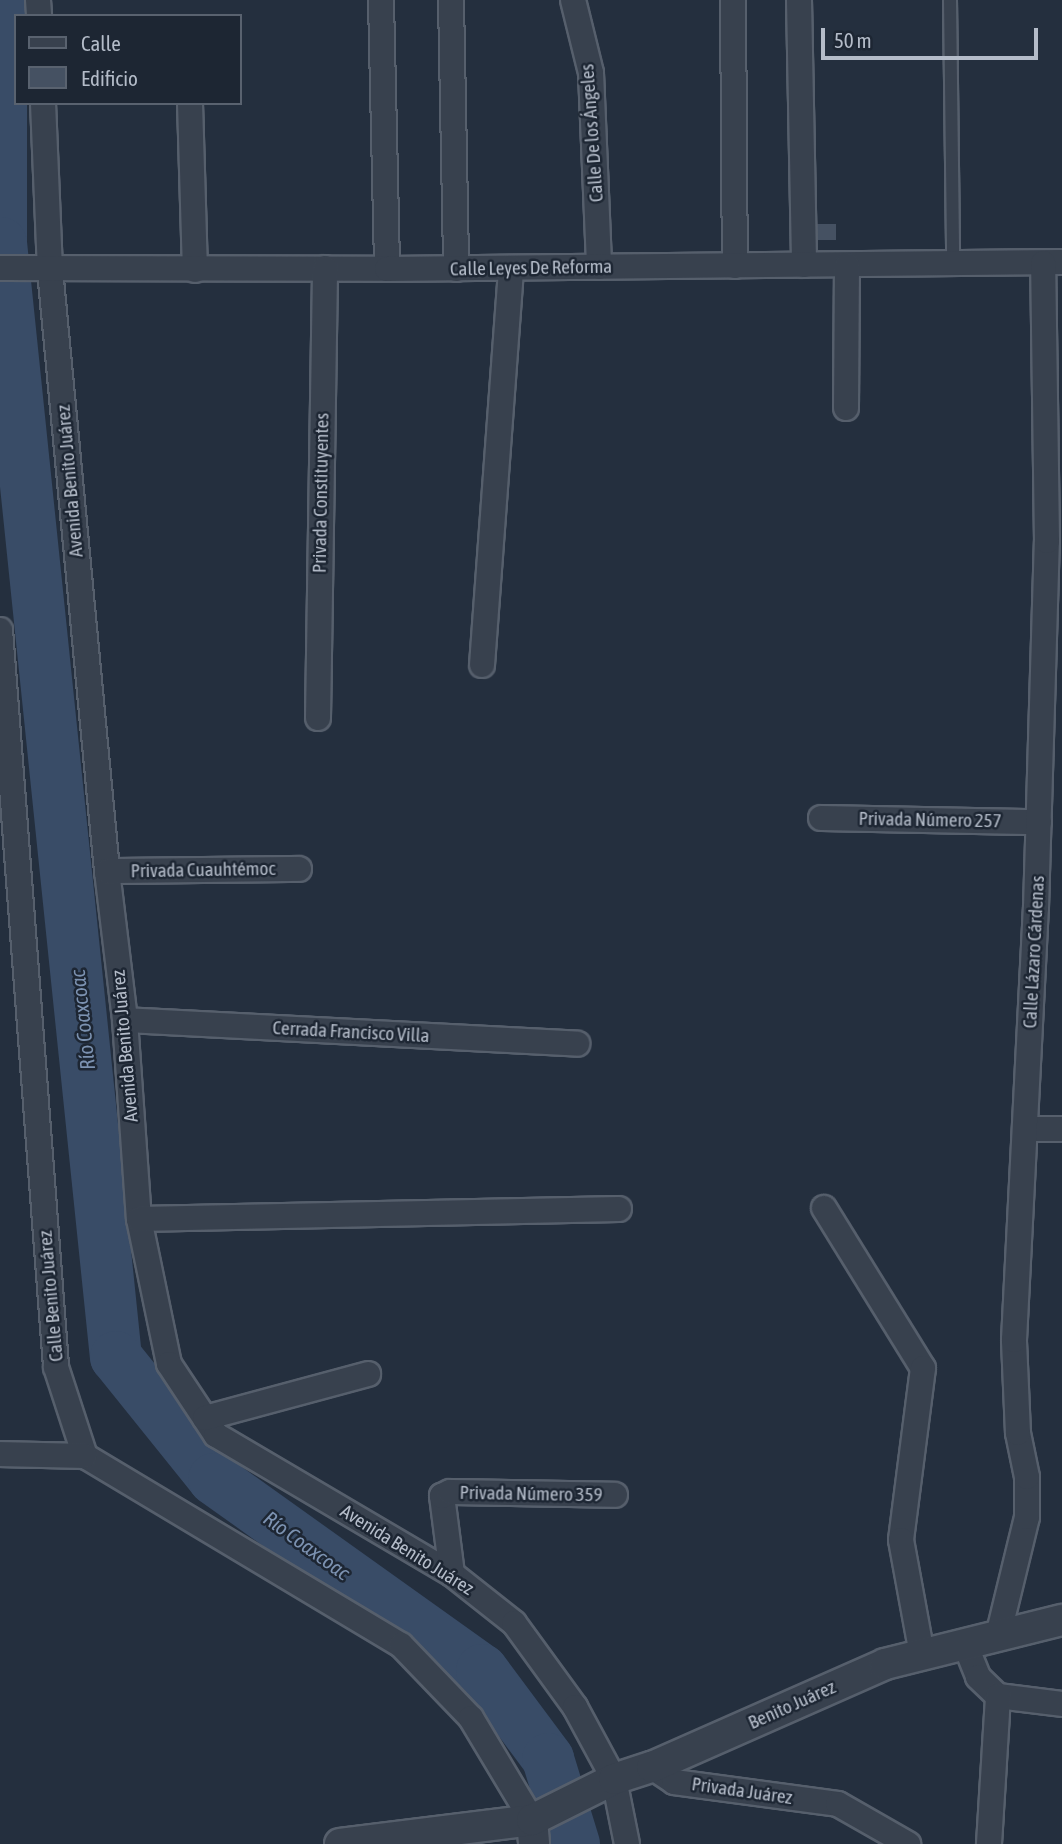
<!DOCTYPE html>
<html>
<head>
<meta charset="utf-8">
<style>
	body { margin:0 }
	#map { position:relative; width:1062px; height:1844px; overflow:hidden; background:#242f3e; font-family:"Asap Condensed",sans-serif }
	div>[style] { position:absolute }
	.river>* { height:52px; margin:-26px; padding:0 26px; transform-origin:26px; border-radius:26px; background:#394c67 }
	.building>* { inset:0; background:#455162; transform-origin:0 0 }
	.roads { filter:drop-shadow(2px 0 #565f6c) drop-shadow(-2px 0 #565f6c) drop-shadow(0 2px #565f6c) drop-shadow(0 -2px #565f6c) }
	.service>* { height:12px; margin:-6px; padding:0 6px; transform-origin:6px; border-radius:6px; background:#38414e }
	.minor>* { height:24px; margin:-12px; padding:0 12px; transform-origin:12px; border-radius:12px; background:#38414e }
	.tertiary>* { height:30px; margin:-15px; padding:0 15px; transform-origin:15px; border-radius:15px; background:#38414e }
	span { translate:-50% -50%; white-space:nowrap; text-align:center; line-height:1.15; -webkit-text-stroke:5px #1d2633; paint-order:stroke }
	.street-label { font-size:19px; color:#b4bcc9 }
	.water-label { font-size:21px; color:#7c92b1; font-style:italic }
	.legend { position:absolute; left:14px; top:14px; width:228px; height:91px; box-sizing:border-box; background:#1d2633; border:2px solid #59626f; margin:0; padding:9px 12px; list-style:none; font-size:21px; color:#b4bcc9 }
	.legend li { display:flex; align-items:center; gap:14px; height:35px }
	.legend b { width:35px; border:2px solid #59626f }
	.scale { position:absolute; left:821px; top:28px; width:217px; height:32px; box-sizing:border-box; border:4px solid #b4bcc9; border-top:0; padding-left:9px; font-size:21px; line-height:24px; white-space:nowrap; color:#b4bcc9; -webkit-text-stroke:5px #1d2633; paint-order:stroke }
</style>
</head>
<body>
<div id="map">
	<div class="river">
		<i style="left:1px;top:0;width:243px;rotate:90deg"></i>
		<i style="left:1px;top:243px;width:1120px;rotate:84.11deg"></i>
		<i style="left:116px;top:1357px;width:156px;rotate:51.2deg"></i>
		<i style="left:214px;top:1479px;width:329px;rotate:35.5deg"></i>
		<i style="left:482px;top:1670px;width:111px;rotate:53.4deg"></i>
		<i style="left:548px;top:1759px;width:89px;rotate:73deg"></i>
	</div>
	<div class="building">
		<i style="left:836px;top:224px;width:16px;height:23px;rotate:90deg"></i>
	</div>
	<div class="roads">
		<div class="service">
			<i style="left:950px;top:0;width:264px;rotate:89.3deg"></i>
		</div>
		<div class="minor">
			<i style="left:38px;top:0;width:16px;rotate:86deg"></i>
			<i style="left:381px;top:0;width:269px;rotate:88.7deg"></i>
			<i style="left:451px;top:0;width:269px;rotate:88.9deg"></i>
			<i style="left:573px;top:0;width:75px;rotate:76.1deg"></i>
			<i style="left:591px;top:73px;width:194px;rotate:87.6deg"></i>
			<i style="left:733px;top:0;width:266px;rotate:89.6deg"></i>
			<i style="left:799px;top:0;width:265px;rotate:88.9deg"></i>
			<i style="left:43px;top:103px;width:167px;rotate:87.6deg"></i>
			<i style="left:50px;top:270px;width:604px;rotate:84.58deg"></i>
			<i style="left:107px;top:871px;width:150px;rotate:83.1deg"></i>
			<i style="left:125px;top:1020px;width:199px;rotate:86deg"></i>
			<i style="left:139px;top:1219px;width:148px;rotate:78.3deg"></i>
			<i style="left:169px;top:1364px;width:85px;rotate:56.5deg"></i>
			<i style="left:216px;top:1435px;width:274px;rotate:30.5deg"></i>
			<i style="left:452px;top:1574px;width:79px;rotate:38.3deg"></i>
			<i style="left:514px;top:1623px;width:104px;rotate:54deg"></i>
			<i style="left:575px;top:1707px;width:82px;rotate:61.6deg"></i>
			<i style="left:614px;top:1779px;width:66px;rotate:78.7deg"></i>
			<i style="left:190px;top:103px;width:167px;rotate:88.3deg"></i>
			<i style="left:0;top:268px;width:387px;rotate:0.1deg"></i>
			<i style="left:387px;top:269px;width:675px;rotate:-0.59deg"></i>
			<i style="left:846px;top:408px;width:143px;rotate:-89.6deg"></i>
			<i style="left:0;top:630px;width:739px;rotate:85.65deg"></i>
			<i style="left:56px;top:1367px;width:94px;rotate:72deg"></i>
			<i style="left:85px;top:1456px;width:368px;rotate:30.9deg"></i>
			<i style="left:401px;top:1645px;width:101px;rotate:46.2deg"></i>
			<i style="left:471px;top:1718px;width:119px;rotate:59.1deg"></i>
			<i style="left:482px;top:665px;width:398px;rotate:-85.8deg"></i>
			<i style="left:318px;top:718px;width:450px;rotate:-89.1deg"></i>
			<i style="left:821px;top:818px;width:218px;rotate:1.1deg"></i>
			<i style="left:107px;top:871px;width:192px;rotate:-0.6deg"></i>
			<i style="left:125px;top:1020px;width:453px;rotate:3deg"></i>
			<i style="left:1025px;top:1129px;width:37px"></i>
			<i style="left:824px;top:1208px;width:188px;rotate:58.3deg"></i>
			<i style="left:923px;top:1368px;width:173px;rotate:97.3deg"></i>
			<i style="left:901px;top:1540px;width:116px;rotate:79.6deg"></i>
			<i style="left:139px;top:1219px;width:480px;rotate:-1.2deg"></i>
			<i style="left:205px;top:1418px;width:169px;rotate:-15.1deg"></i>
			<i style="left:0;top:1454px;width:85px;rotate:1.3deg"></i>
			<i style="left:452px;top:1574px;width:79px;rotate:-97.3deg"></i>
			<i style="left:442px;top:1496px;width:9px;rotate:-27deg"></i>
			<i style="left:450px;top:1492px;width:165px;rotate:1deg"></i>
			<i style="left:998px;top:1636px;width:122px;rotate:-76.3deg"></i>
			<i style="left:1027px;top:1517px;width:40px;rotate:-90deg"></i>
			<i style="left:1027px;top:1477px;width:45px;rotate:-101.6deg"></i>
			<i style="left:1018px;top:1433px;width:93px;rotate:-92.5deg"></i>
			<i style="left:1014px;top:1340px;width:433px;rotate:-87.1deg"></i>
			<i style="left:1036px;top:908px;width:367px;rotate:-88.3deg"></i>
			<i style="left:1047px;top:541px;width:278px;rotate:-90.8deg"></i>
			<i style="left:965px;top:1644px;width:35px;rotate:68deg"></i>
			<i style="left:978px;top:1677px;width:28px;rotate:44deg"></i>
			<i style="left:998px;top:1696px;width:64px;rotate:7.1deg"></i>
			<i style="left:652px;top:1767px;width:27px;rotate:34deg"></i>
			<i style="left:674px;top:1782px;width:165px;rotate:7.6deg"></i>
			<i style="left:838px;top:1804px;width:81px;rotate:29.7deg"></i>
			<i style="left:989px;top:1844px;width:148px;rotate:-86.5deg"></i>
		</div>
		<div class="tertiary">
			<i style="left:532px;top:1820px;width:24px;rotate:85deg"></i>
			<i style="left:340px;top:1844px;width:193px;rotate:-7.1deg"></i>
			<i style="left:532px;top:1820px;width:92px;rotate:-26.6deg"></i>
			<i style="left:614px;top:1779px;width:40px;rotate:-18deg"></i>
			<i style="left:652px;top:1767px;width:255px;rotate:-23.8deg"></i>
			<i style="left:885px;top:1664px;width:182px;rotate:-14deg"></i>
		</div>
	</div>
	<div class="street-label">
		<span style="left:592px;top:133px;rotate:-94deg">Calle De los Ángeles</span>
		<span style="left:531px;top:268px;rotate:-1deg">Calle Leyes De Reforma</span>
		<span style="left:70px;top:481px;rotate:-95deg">Avenida Benito Juárez</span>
		<span style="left:321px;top:493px;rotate:-89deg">Privada Constituyentes</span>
		<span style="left:930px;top:820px;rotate:1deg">Privada Número 257</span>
		<span style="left:203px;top:870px;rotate:-1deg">Privada Cuauhtémoc</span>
		<span style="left:1034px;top:952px;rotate:-87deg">Calle Lázaro Cárdenas</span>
		<span style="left:351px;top:1032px;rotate:3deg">Cerrada Francisco Villa</span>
		<span style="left:125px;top:1046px;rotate:-95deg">Avenida Benito Juárez</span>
		<span style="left:51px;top:1296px;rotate:-95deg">Calle Benito Juárez</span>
		<span style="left:531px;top:1494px;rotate:1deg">Privada Número 359</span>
		<span style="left:407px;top:1550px;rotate:32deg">Avenida Benito Juárez</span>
		<span style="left:792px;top:1705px;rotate:-24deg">Benito Juárez</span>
		<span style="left:742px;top:1791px;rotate:8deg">Privada Juárez</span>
	</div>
	<div class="water-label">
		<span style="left:82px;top:1020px;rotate:-96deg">Río Coaxcoac</span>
		<span style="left:307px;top:1545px;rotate:36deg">Río Coaxcoac</span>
	</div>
	<ul class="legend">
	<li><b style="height:9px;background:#38414e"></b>Calle</li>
	<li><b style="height:19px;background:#455162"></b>Edificio</li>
	</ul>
	<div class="scale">50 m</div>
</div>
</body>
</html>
